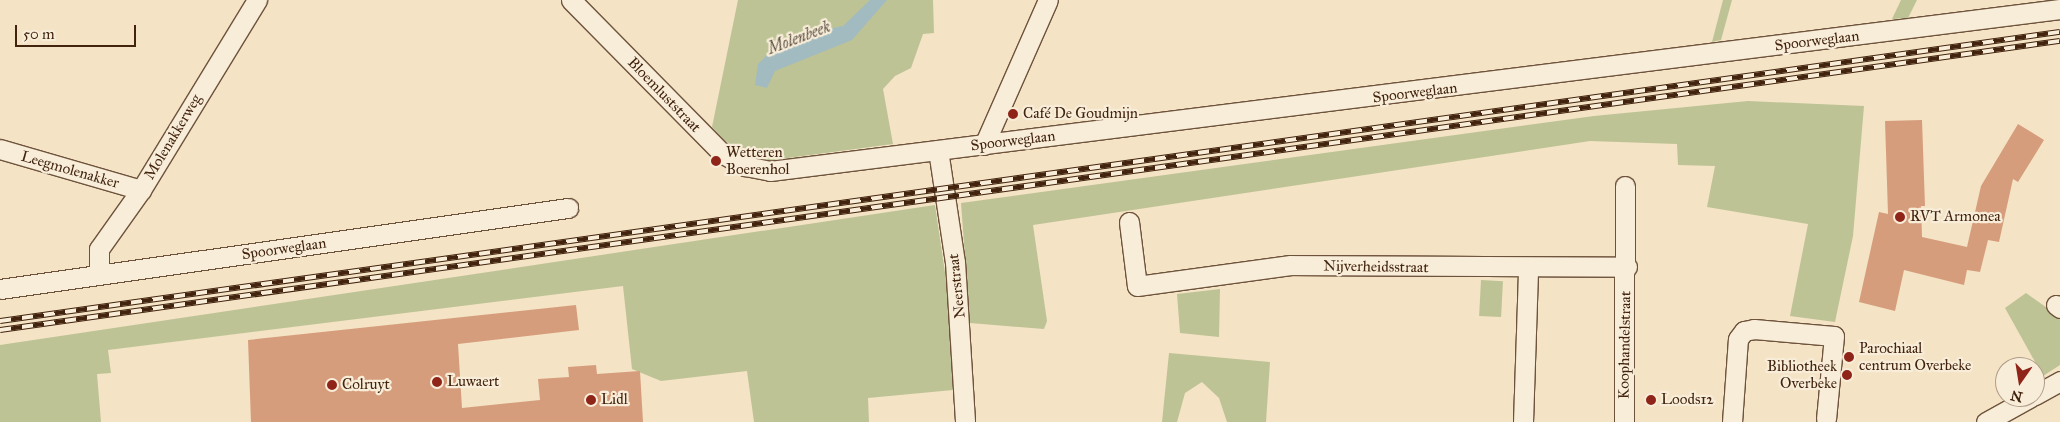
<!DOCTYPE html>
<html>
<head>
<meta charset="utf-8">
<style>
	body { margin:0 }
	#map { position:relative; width:2060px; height:422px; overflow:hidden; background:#f4e3c5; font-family:"IM FELL Great Primer",serif }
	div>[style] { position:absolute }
	.green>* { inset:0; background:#bdc394; transform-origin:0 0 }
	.water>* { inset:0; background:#a2bbc0 }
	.building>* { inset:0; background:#d69d7c }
	.roads { filter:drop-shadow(1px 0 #6e533c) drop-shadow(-1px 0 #6e533c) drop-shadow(0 1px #6e533c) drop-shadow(0 -1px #6e533c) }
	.minor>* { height:19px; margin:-9.5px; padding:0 9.5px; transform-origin:9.5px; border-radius:9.5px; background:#f8edd9 }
	.rail>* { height:5.5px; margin-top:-2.75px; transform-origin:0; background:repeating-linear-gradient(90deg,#f8edd9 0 11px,#41230e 0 22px); box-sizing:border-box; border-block:1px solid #41230e }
	.dots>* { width:14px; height:14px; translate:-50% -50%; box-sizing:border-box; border:2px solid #f8edd9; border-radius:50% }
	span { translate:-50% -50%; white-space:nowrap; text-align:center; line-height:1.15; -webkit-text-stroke:4.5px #f8edd9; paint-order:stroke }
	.street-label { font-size:15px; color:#41230e }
	.poi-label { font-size:15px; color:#41230e }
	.left { translate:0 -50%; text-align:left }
	.right { translate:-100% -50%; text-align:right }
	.water-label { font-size:16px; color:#5e5143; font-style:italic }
	.north { position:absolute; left:1995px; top:357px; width:50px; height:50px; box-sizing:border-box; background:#f8edd9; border:1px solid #af9c88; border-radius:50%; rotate:193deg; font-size:14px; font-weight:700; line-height:20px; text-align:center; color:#41230e }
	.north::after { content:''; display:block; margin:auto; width:18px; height:22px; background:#8f2418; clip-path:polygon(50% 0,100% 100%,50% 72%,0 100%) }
	.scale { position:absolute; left:15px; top:25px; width:121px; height:22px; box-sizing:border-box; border:2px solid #41230e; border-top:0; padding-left:6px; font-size:15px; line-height:18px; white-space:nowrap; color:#41230e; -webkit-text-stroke:4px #f8edd9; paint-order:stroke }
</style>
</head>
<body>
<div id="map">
	<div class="green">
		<i style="clip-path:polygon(738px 0,933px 0,934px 33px,923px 34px,911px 68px,895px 76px,883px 89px,893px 144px,765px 161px,742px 154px,724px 140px,712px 127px)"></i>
		<i style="clip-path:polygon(1723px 0,1732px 0,1721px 40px,1712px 42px)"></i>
		<i style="clip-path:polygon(1901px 0,1917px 0,1908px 18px,1892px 19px)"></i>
		<i style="clip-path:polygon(1748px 101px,1864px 106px,1853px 236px,1835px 322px,1790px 316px,1808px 224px,1707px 207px,1715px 166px,1678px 165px,1677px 144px,1590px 141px,1033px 225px,1047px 321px,1044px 329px,970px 323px,961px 203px,1594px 116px)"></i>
		<i style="clip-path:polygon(935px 205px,948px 293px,953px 390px,868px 398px,869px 422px,754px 422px,747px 371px,661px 381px,632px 369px,623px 286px,108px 350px,111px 373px,97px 374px,101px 422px,0 422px,0 345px)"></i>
		<i style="left:1481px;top:280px;width:22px;height:36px;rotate:3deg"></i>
		<i style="clip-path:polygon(1220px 289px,1219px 337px,1180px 333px,1177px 294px)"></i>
		<i style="clip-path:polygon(2026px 293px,2060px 317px,2060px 365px,2043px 376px,2005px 308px)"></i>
		<i style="clip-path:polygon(1169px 353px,1270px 362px,1266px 422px,1227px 422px,1219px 398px,1202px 382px,1185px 393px,1177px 422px,1162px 422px)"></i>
	</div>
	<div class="water">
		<i style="clip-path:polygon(870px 0,887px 0,852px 40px,775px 71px,767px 88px,755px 85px,758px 64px,770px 52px,797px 35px,843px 26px)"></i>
	</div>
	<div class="building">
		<i style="clip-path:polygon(1922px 120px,1925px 206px,1921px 206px,1922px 237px,1967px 247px,1981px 186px,2018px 124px,2044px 140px,2018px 182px,2013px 179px,1999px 242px,1988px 240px,1980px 272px,1967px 270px,1964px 285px,1904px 270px,1895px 311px,1859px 302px,1879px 212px,1888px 214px,1885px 121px)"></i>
		<i style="clip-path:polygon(576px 305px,579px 330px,458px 344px,462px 408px,540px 400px,538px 379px,569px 377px,568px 367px,596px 365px,597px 374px,640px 371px,643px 422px,251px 422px,248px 340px)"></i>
	</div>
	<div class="roads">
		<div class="minor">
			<i style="left:571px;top:0;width:216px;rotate:45.4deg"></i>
			<i style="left:723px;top:154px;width:25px;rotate:29deg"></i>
			<i style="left:745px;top:166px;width:25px;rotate:11deg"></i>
			<i style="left:770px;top:171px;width:1300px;rotate:-7.16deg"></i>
			<i style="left:984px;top:145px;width:158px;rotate:-66.2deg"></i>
			<i style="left:0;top:149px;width:147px;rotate:16.2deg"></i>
			<i style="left:938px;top:150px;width:113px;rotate:81.4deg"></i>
			<i style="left:955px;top:262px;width:160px;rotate:86.4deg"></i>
			<i style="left:1129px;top:222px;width:64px;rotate:82.9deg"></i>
			<i style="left:1137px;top:286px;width:155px;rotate:-7.8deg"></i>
			<i style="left:1291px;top:265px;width:336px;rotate:0.3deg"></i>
			<i style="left:99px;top:275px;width:26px;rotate:-90deg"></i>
			<i style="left:99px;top:249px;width:72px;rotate:-54.6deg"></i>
			<i style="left:141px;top:190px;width:223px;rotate:-58.6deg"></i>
			<i style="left:0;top:289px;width:574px;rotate:-8.12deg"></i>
			<i style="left:2056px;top:305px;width:5px;rotate:37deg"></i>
			<i style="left:2035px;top:395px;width:29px;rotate:-29deg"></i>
			<i style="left:1523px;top:422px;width:153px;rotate:-88.1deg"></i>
			<i style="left:1624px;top:422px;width:236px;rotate:-89.8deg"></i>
			<i style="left:1732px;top:422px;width:83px;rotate:-85.9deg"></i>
			<i style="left:1738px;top:339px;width:10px;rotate:-53deg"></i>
			<i style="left:1744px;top:331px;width:10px;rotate:-11deg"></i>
			<i style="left:1754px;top:329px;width:80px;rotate:5deg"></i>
			<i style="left:1834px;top:336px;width:83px;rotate:95.5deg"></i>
			<i style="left:1986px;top:422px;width:51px;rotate:-29.1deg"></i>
		</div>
	</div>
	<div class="rail">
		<i style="left:0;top:321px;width:2080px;rotate:-7.99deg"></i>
		<i style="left:0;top:330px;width:2080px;rotate:-7.99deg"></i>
	</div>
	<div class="dots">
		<i style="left:1013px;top:114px;background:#8f2418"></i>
		<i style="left:716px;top:161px;background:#8f2418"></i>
		<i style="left:1900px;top:217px;background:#8f2418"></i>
		<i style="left:1849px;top:357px;background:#8f2418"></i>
		<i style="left:1847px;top:375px;background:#8f2418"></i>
		<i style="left:437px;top:382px;background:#8f2418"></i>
		<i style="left:332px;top:385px;background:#8f2418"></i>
		<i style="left:591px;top:400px;background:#8f2418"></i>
		<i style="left:1651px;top:400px;background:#8f2418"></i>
	</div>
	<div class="street-label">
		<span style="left:1817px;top:41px;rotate:-7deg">Spoorweglaan</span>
		<span style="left:1415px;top:93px;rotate:-7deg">Spoorweglaan</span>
		<span style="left:664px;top:95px;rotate:46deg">Bloemluststraat</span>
		<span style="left:173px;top:137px;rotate:-59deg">Molenakkerweg</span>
		<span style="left:1013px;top:141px;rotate:-7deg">Spoorweglaan</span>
		<span style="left:70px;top:170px;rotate:16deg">Leegmolenakker</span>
		<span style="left:284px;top:249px;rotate:-8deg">Spoorweglaan</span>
		<span style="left:1376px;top:267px;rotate:1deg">Nijverheidsstraat</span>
		<span style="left:957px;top:286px;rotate:-96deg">Neerstraat</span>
		<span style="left:1625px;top:345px;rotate:-89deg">Koophandelstraat</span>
	</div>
	<div class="poi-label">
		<span class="left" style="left:1023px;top:114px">Café De Goudmijn</span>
		<span class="left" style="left:726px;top:161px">Wetteren<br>Boerenhol</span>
		<span class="left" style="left:1910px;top:217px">RVT Armonea</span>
		<span class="left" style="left:1859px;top:357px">Parochiaal<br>centrum Overbeke</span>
		<span class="right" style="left:1837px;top:375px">Bibliotheek<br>Overbeke</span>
		<span class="left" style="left:447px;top:382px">Luwaert</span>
		<span class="left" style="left:342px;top:385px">Colruyt</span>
		<span class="left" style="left:601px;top:400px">Lidl</span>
		<span class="left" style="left:1661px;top:400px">Loods12</span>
	</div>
	<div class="water-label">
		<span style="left:799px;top:38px;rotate:-21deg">Molenbeek</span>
	</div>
	<div class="north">N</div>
	<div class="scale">50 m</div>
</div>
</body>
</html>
